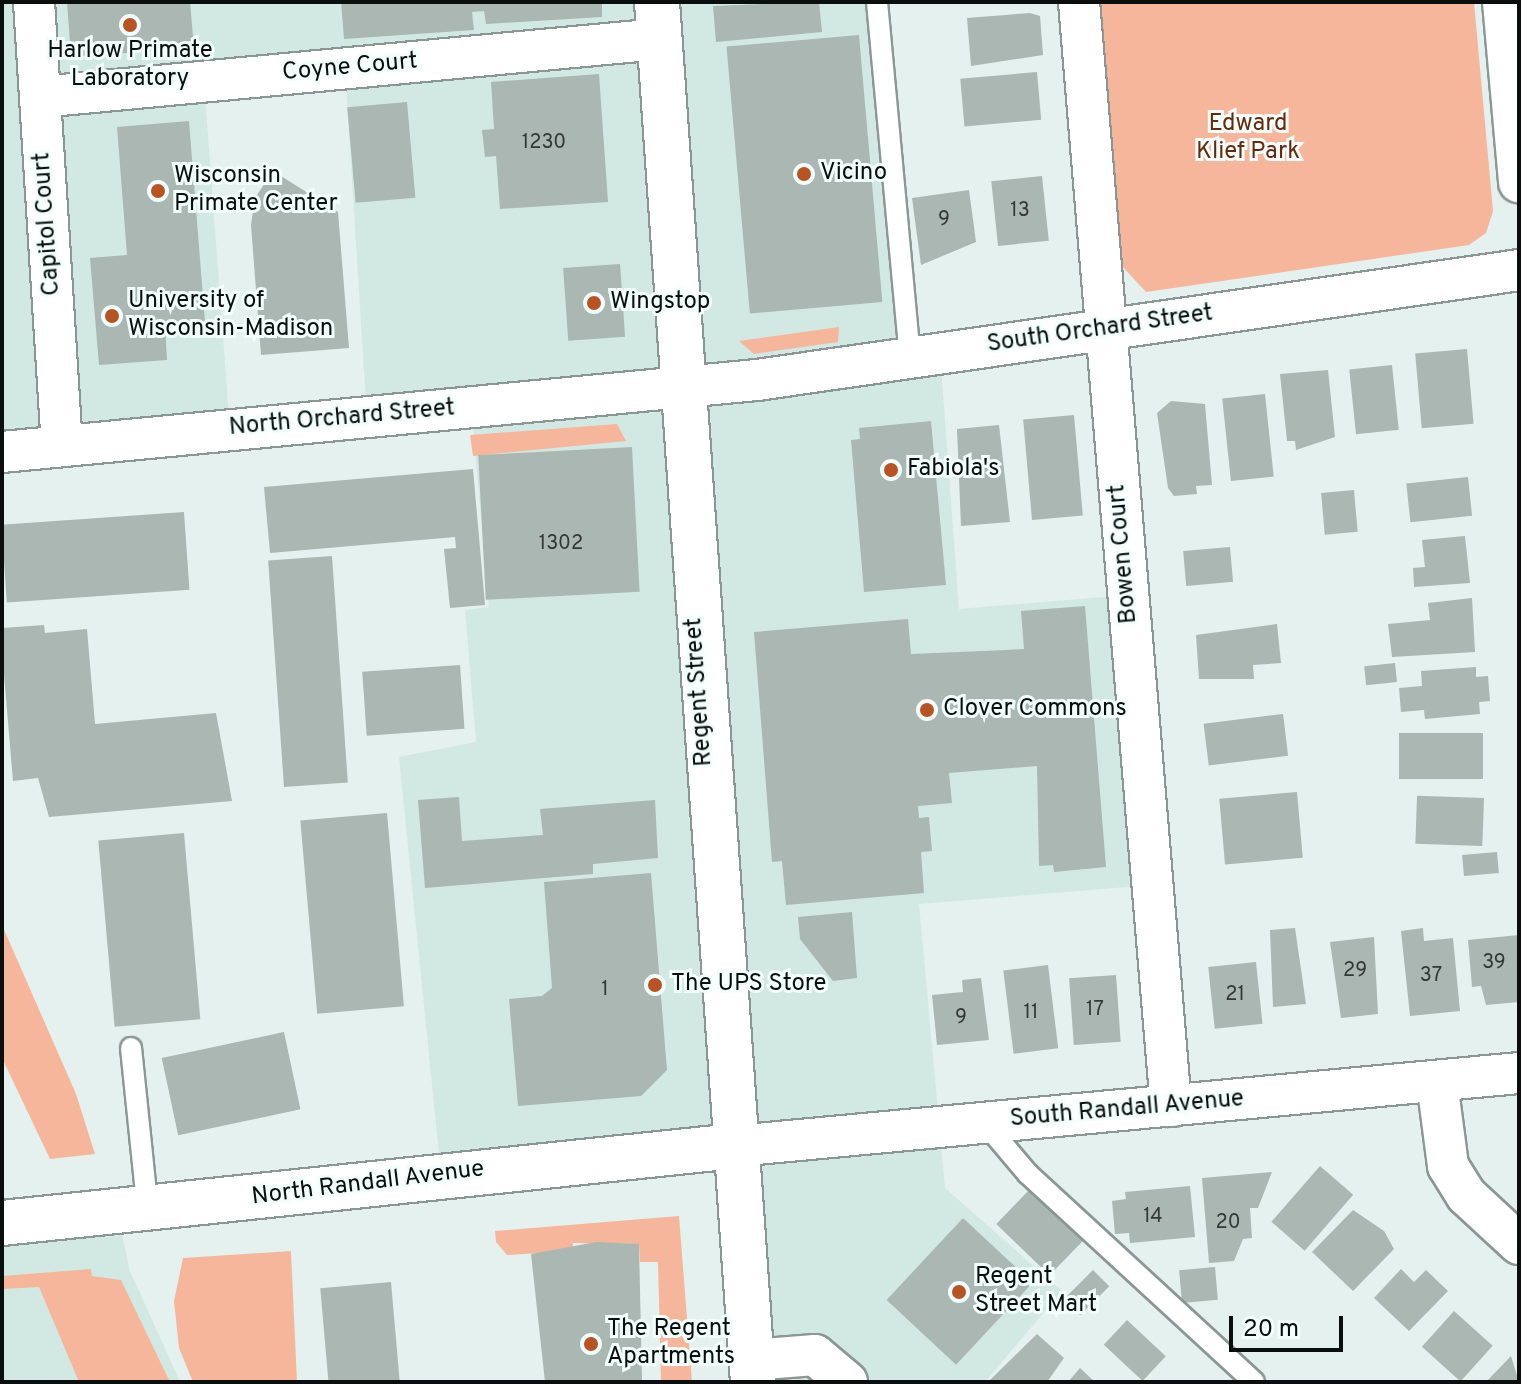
<!DOCTYPE html>
<html>
<head>
<meta charset="utf-8">
<style>
	body { margin:0 }
	#map { position:relative; width:1521px; height:1384px; overflow:hidden; background:#e4f1ee; font-family:Overpass,sans-serif }
	div>[style] { position:absolute }
	.built>* { inset:0; background:#d2e9e3 }
	.green>* { inset:0; background:#f6b69c }
	.building>* { inset:0; background:#aab7b3; transform-origin:0 0 }
	.roads { filter:drop-shadow(2px 0 #8b9794) drop-shadow(-2px 0 #8b9794) drop-shadow(0 2px #8b9794) drop-shadow(0 -2px #8b9794) }
	.service>* { height:20px; margin:-10px; padding:0 10px; transform-origin:10px; border-radius:10px; background:#fff }
	.minor>* { height:40px; margin:-20px; padding:0 20px; transform-origin:20px; border-radius:20px; background:#fff }
	.tertiary>* { height:44px; margin:-22px; padding:0 22px; transform-origin:22px; border-radius:22px; background:#fff }
	.secondary>* { height:44px; margin:-22px; padding:0 22px; transform-origin:22px; border-radius:22px; background:#fff }
	.dots>* { width:22px; height:22px; translate:-50% -50%; box-sizing:border-box; border:4px solid #f1fefb; border-radius:50% }
	span { translate:-50% -50%; white-space:nowrap; text-align:center; line-height:1.15; -webkit-text-stroke:6px #f1fefb; paint-order:stroke }
	.number-label { font-size:20px; color:#323836 }
	.number-label span { -webkit-text-stroke-width:0 }
	.poi-label { font-size:24px; color:#0a0e0d }
	.left { translate:0 -50%; text-align:left }
	.street-label { font-size:24px; color:#0a0e0d }
	.park-label { font-size:24px; color:#662a0c }
	.frame { position:absolute; inset:0; border:4px solid #0a0e0d; pointer-events:none }
	.scale { position:absolute; left:1229px; top:1316px; width:114px; height:36px; box-sizing:border-box; border:4px solid #0a0e0d; border-top:0; padding-left:10px; font-size:24px; line-height:28px; white-space:nowrap; color:#0a0e0d; -webkit-text-stroke:6px #f1fefb; paint-order:stroke }
</style>
</head>
<body>
<div id="map">
	<div class="built">
		<i style="clip-path:polygon(2px 2px,877px 2px,910px 356px,940px 353px,959px 609px,1128px 595px,1152px 885px,919px 904px,945px 1188px,1062px 1291px,985px 1382px,753px 1382px,735px 1146px,441px 1174px,399px 757px,476px 742px,465px 610px,489px 607px,471px 407px,367px 417px,345px 69px,204px 82px,230px 430px,2px 452px)"></i>
		<i style="clip-path:polygon(116px 1207px,130px 1271px,180px 1382px,2px 1382px,2px 1223px)"></i>
	</div>
	<div class="green">
		<i style="clip-path:polygon(1098px 2px,1474px 2px,1493px 211px,1486px 233px,1469px 245px,1146px 292px,1121px 265px)"></i>
		<i style="clip-path:polygon(839px 327px,838px 342px,754px 354px,739px 341px)"></i>
		<i style="clip-path:polygon(617px 424px,626px 441px,473px 456px,470px 435px)"></i>
		<i style="clip-path:polygon(2px 925px,76px 1094px,95px 1154px,50px 1159px,2px 1058px)"></i>
		<i style="clip-path:polygon(679px 1216px,692px 1382px,661px 1382px,658px 1262px,640px 1262px,639px 1244px,573px 1243px,573px 1251px,507px 1255px,496px 1242px,495px 1231px)"></i>
		<i style="clip-path:polygon(291px 1251px,297px 1382px,193px 1382px,179px 1348px,174px 1301px,183px 1258px)"></i>
		<i style="clip-path:polygon(91px 1269px,92px 1276px,121px 1280px,170px 1382px,79px 1382px,39px 1287px,2px 1289px,2px 1276px)"></i>
	</div>
	<div class="building">
		<i style="clip-path:polygon(67px 2px,190px 2px,194px 48px,71px 57px)"></i>
		<i style="clip-path:polygon(341px 2px,602px 2px,602px 17px,486px 24px,484px 11px,472px 12px,474px 30px,344px 39px)"></i>
		<i style="clip-path:polygon(819px 2px,822px 32px,716px 42px,713px 6px)"></i>
		<i style="clip-path:polygon(1030px 13px,1040px 16px,1043px 55px,971px 66px,967px 18px)"></i>
		<i style="left:859px;top:35px;width:268px;height:133px;rotate:85deg"></i>
		<i style="left:1037px;top:72px;width:48px;height:77px;rotate:85deg"></i>
		<i style="clip-path:polygon(599px 74px,608px 202px,500px 209px,496px 156px,485px 157px,482px 130px,494px 129px,491px 82px)"></i>
		<i style="left:407px;top:102px;width:96px;height:60px;rotate:85deg"></i>
		<i style="clip-path:polygon(189px 121px,205px 322px,165px 325px,167px 360px,99px 365px,90px 258px,127px 255px,117px 127px)"></i>
		<i style="clip-path:polygon(273px 171px,338px 212px,349px 348px,261px 355px,251px 225px,255px 198px)"></i>
		<i style="left:1042px;top:176px;width:65px;height:51px;rotate:84deg"></i>
		<i style="clip-path:polygon(969px 190px,976px 242px,921px 265px,912px 198px)"></i>
		<i style="left:620px;top:264px;width:73px;height:57px;rotate:86deg"></i>
		<i style="left:1467px;top:349px;width:75px;height:52px;rotate:85deg"></i>
		<i style="left:1392px;top:365px;width:65px;height:43px;rotate:84deg"></i>
		<i style="clip-path:polygon(1328px 370px,1335px 437px,1296px 450px,1295px 441px,1287px 441px,1280px 374px)"></i>
		<i style="left:1265px;top:394px;width:83px;height:43px;rotate:84deg"></i>
		<i style="clip-path:polygon(1171px 401px,1205px 404px,1212px 485px,1196px 486px,1197px 494px,1174px 496px,1168px 488px,1157px 413px)"></i>
		<i style="left:1074px;top:415px;width:101px;height:51px;rotate:85deg"></i>
		<i style="clip-path:polygon(931px 421px,946px 585px,864px 592px,851px 440px,860px 439px,859px 428px)"></i>
		<i style="clip-path:polygon(999px 425px,1010px 522px,961px 526px,957px 429px)"></i>
		<i style="left:632px;top:447px;width:145px;height:154px;rotate:87deg"></i>
		<i style="clip-path:polygon(473px 469px,485px 605px,450px 608px,444px 549px,456px 548px,455px 537px,270px 553px,264px 487px)"></i>
		<i style="left:1468px;top:477px;width:39px;height:62px;rotate:84deg"></i>
		<i style="left:1354px;top:490px;width:42px;height:33px;rotate:85deg"></i>
		<i style="left:184px;top:512px;width:78px;height:183px;rotate:86deg"></i>
		<i style="clip-path:polygon(1465px 536px,1470px 583px,1414px 587px,1413px 568px,1425px 567px,1422px 540px)"></i>
		<i style="left:1230px;top:547px;width:35px;height:47px;rotate:85deg"></i>
		<i style="left:332px;top:556px;width:227px;height:64px;rotate:86deg"></i>
		<i style="clip-path:polygon(1472px 598px,1475px 652px,1392px 657px,1388px 624px,1430px 620px,1428px 603px)"></i>
		<i style="clip-path:polygon(1085px 606px,1106px 867px,1054px 872px,1053px 865px,1039px 866px,1037px 766px,949px 773px,952px 803px,918px 806px,919px 818px,929px 817px,932px 851px,921px 852px,924px 893px,786px 905px,782px 861px,772px 862px,754px 632px,908px 619px,911px 654px,1006px 650px,1024px 649px,1021px 611px)"></i>
		<i style="clip-path:polygon(1277px 624px,1281px 663px,1253px 665px,1254px 679px,1199px 679px,1196px 635px)"></i>
		<i style="clip-path:polygon(44px 625px,45px 633px,87px 629px,95px 724px,216px 713px,232px 801px,49px 817px,38px 778px,13px 781px,2px 651px,2px 628px)"></i>
		<i style="left:1395px;top:663px;width:19px;height:31px;rotate:84deg"></i>
		<i style="left:460px;top:665px;width:64px;height:98px;rotate:86deg"></i>
		<i style="clip-path:polygon(1476px 667px,1476px 677px,1488px 676px,1490px 701px,1479px 702px,1480px 714px,1425px 719px,1424px 710px,1401px 712px,1399px 688px,1422px 686px,1421px 671px)"></i>
		<i style="left:1283px;top:714px;width:42px;height:80px;rotate:83deg"></i>
		<i style="left:1483px;top:733px;width:46px;height:84px;rotate:90deg"></i>
		<i style="left:1297px;top:792px;width:66px;height:78px;rotate:85deg"></i>
		<i style="clip-path:polygon(459px 797px,462px 841px,543px 835px,540px 809px,655px 800px,658px 858px,593px 864px,593px 874px,425px 888px,418px 800px)"></i>
		<i style="left:1484px;top:798px;width:48px;height:67px;rotate:92deg"></i>
		<i style="left:387px;top:813px;width:194px;height:87px;rotate:85deg"></i>
		<i style="left:184px;top:833px;width:187px;height:86px;rotate:85deg"></i>
		<i style="left:1497px;top:852px;width:21px;height:35px;rotate:85deg"></i>
		<i style="clip-path:polygon(651px 873px,667px 1070px,641px 1096px,518px 1106px,509px 999px,542px 996px,552px 988px,544px 882px)"></i>
		<i style="clip-path:polygon(852px 912px,857px 978px,833px 981px,800px 939px,798px 917px)"></i>
		<i style="clip-path:polygon(1295px 928px,1306px 1004px,1273px 1007px,1270px 930px)"></i>
		<i style="clip-path:polygon(1423px 928px,1424px 941px,1453px 938px,1460px 1011px,1410px 1016px,1401px 931px)"></i>
		<i style="clip-path:polygon(1519px 935px,1519px 1002px,1486px 1005px,1481px 986px,1472px 987px,1468px 940px)"></i>
		<i style="clip-path:polygon(1374px 937px,1378px 1014px,1341px 1018px,1330px 942px)"></i>
		<i style="left:1256px;top:962px;width:62px;height:48px;rotate:84deg"></i>
		<i style="left:1048px;top:965px;width:84px;height:45px;rotate:83deg"></i>
		<i style="left:1116px;top:975px;width:67px;height:47px;rotate:86deg"></i>
		<i style="clip-path:polygon(981px 978px,989px 1040px,937px 1045px,932px 995px,963px 992px,962px 980px)"></i>
		<i style="left:284px;top:1032px;width:79px;height:125px;rotate:78deg"></i>
		<i style="left:1320px;top:1166px;width:44px;height:74px;rotate:41deg"></i>
		<i style="clip-path:polygon(1272px 1172px,1258px 1208px,1250px 1208px,1252px 1238px,1243px 1239px,1234px 1261px,1209px 1263px,1202px 1178px)"></i>
		<i style="clip-path:polygon(1190px 1186px,1195px 1237px,1130px 1243px,1129px 1233px,1115px 1234px,1112px 1201px,1126px 1199px,1125px 1192px)"></i>
		<i style="left:1031px;top:1188px;width:74px;height:50px;rotate:44deg"></i>
		<i style="clip-path:polygon(1353px 1210px,1384px 1231px,1394px 1249px,1353px 1291px,1312px 1252px)"></i>
		<i style="left:963px;top:1218px;width:95px;height:112px;rotate:43deg"></i>
		<i style="clip-path:polygon(596px 1242px,639px 1244px,642px 1382px,545px 1382px,531px 1254px)"></i>
		<i style="left:1215px;top:1267px;width:33px;height:36px;rotate:85deg"></i>
		<i style="clip-path:polygon(1401px 1269px,1414px 1282px,1426px 1270px,1448px 1291px,1409px 1331px,1374px 1298px)"></i>
		<i style="left:1093px;top:1270px;width:23px;height:41px;rotate:45deg"></i>
		<i style="left:391px;top:1282px;width:100px;height:71px;rotate:85deg"></i>
		<i style="left:1454px;top:1311px;width:52px;height:48px;rotate:42deg"></i>
		<i style="left:1127px;top:1320px;width:53px;height:34px;rotate:43deg"></i>
		<i style="clip-path:polygon(1037px 1334px,1064px 1358px,1047px 1382px,988px 1382px)"></i>
		<i style="clip-path:polygon(1511px 1356px,1519px 1382px,1486px 1382px)"></i>
		<i style="clip-path:polygon(1080px 1368px,1095px 1382px,1068px 1382px)"></i>
	</div>
	<div class="roads">
		<div class="service">
			<i style="left:877px;top:2px;width:357px;rotate:84.7deg"></i>
			<i style="left:131px;top:1048px;width:157px;rotate:84.1deg"></i>
			<i style="left:984px;top:1122px;width:68px;rotate:49.8deg"></i>
			<i style="left:1028px;top:1174px;width:307px;rotate:42.6deg"></i>
		</div>
		<div class="minor">
			<i style="left:34px;top:2px;width:445px;rotate:86.4deg"></i>
			<i style="left:1079px;top:2px;width:1108px;rotate:85.24deg"></i>
			<i style="left:1503px;top:2px;width:181px;rotate:84.9deg"></i>
			<i style="left:40px;top:97px;width:622px;rotate:-5.35deg"></i>
			<i style="left:2px;top:452px;width:758px;rotate:-5.45deg"></i>
			<i style="left:757px;top:380px;width:770px;rotate:-8.21deg"></i>
			<i style="left:1437px;top:1082px;width:85px;rotate:82.5deg"></i>
			<i style="left:1448px;top:1166px;width:34px;rotate:58deg"></i>
			<i style="left:1466px;top:1195px;width:72px;rotate:42.8deg"></i>
			<i style="left:735px;top:1146px;width:787px;rotate:-5.32deg"></i>
			<i style="left:751px;top:1360px;width:64px;rotate:-4.5deg"></i>
			<i style="left:815px;top:1355px;width:42px;rotate:40.2deg"></i>
		</div>
		<div class="tertiary">
			<i style="left:2px;top:1223px;width:737px;rotate:-6deg"></i>
		</div>
		<div class="secondary">
			<i style="left:657px;top:2px;width:1383px;rotate:86.02deg"></i>
		</div>
	</div>
	<div class="dots">
		<i style="left:130px;top:25px;background:#b85323"></i>
		<i style="left:804px;top:174px;background:#b85323"></i>
		<i style="left:158px;top:191px;background:#b85323"></i>
		<i style="left:594px;top:303px;background:#b85323"></i>
		<i style="left:112px;top:316px;background:#b85323"></i>
		<i style="left:891px;top:470px;background:#b85323"></i>
		<i style="left:927px;top:710px;background:#b85323"></i>
		<i style="left:655px;top:985px;background:#b85323"></i>
		<i style="left:959px;top:1292px;background:#b85323"></i>
		<i style="left:591px;top:1344px;background:#b85323"></i>
	</div>
	<div class="number-label">
		<span style="left:544px;top:143px">1230</span>
		<span style="left:1020px;top:211px">13</span>
		<span style="left:944px;top:220px">9</span>
		<span style="left:561px;top:544px">1302</span>
		<span style="left:1494px;top:963px">39</span>
		<span style="left:1355px;top:971px">29</span>
		<span style="left:1431px;top:976px">37</span>
		<span style="left:605px;top:990px">1</span>
		<span style="left:1235px;top:995px">21</span>
		<span style="left:1095px;top:1010px">17</span>
		<span style="left:1031px;top:1013px">11</span>
		<span style="left:961px;top:1018px">9</span>
		<span style="left:1153px;top:1217px">14</span>
		<span style="left:1228px;top:1223px">20</span>
	</div>
	<div class="poi-label">
		<span style="left:130px;top:66px">Harlow Primate<br>Laboratory</span>
		<span class="left" style="left:820px;top:174px">Vicino</span>
		<span class="left" style="left:174px;top:191px">Wisconsin<br>Primate Center</span>
		<span class="left" style="left:128px;top:316px">University of<br>Wisconsin-Madison</span>
		<span class="left" style="left:610px;top:303px">Wingstop</span>
		<span class="left" style="left:907px;top:470px">Fabiola's</span>
		<span class="left" style="left:943px;top:710px">Clover Commons</span>
		<span class="left" style="left:671px;top:985px">The UPS Store</span>
		<span class="left" style="left:975px;top:1292px">Regent<br>Street Mart</span>
		<span class="left" style="left:607px;top:1344px">The Regent<br>Apartments</span>
	</div>
	<div class="street-label">
		<span style="left:350px;top:68px;rotate:-5deg">Coyne Court</span>
		<span style="left:48px;top:224px;rotate:-94deg">Capitol Court</span>
		<span style="left:1100px;top:330px;rotate:-8deg">South Orchard Street</span>
		<span style="left:342px;top:419px;rotate:-5deg">North Orchard Street</span>
		<span style="left:1124px;top:554px;rotate:-95deg">Bowen Court</span>
		<span style="left:700px;top:692px;rotate:-94deg">Regent Street</span>
		<span style="left:1127px;top:1110px;rotate:-5deg">South Randall Avenue</span>
		<span style="left:368px;top:1184px;rotate:-7deg">North Randall Avenue</span>
	</div>
	<div class="park-label">
		<span style="left:1248px;top:139px">Edward<br>Klief Park</span>
	</div>
	<div class="frame"></div>
	<div class="scale">20 m</div>
</div>
</body>
</html>
